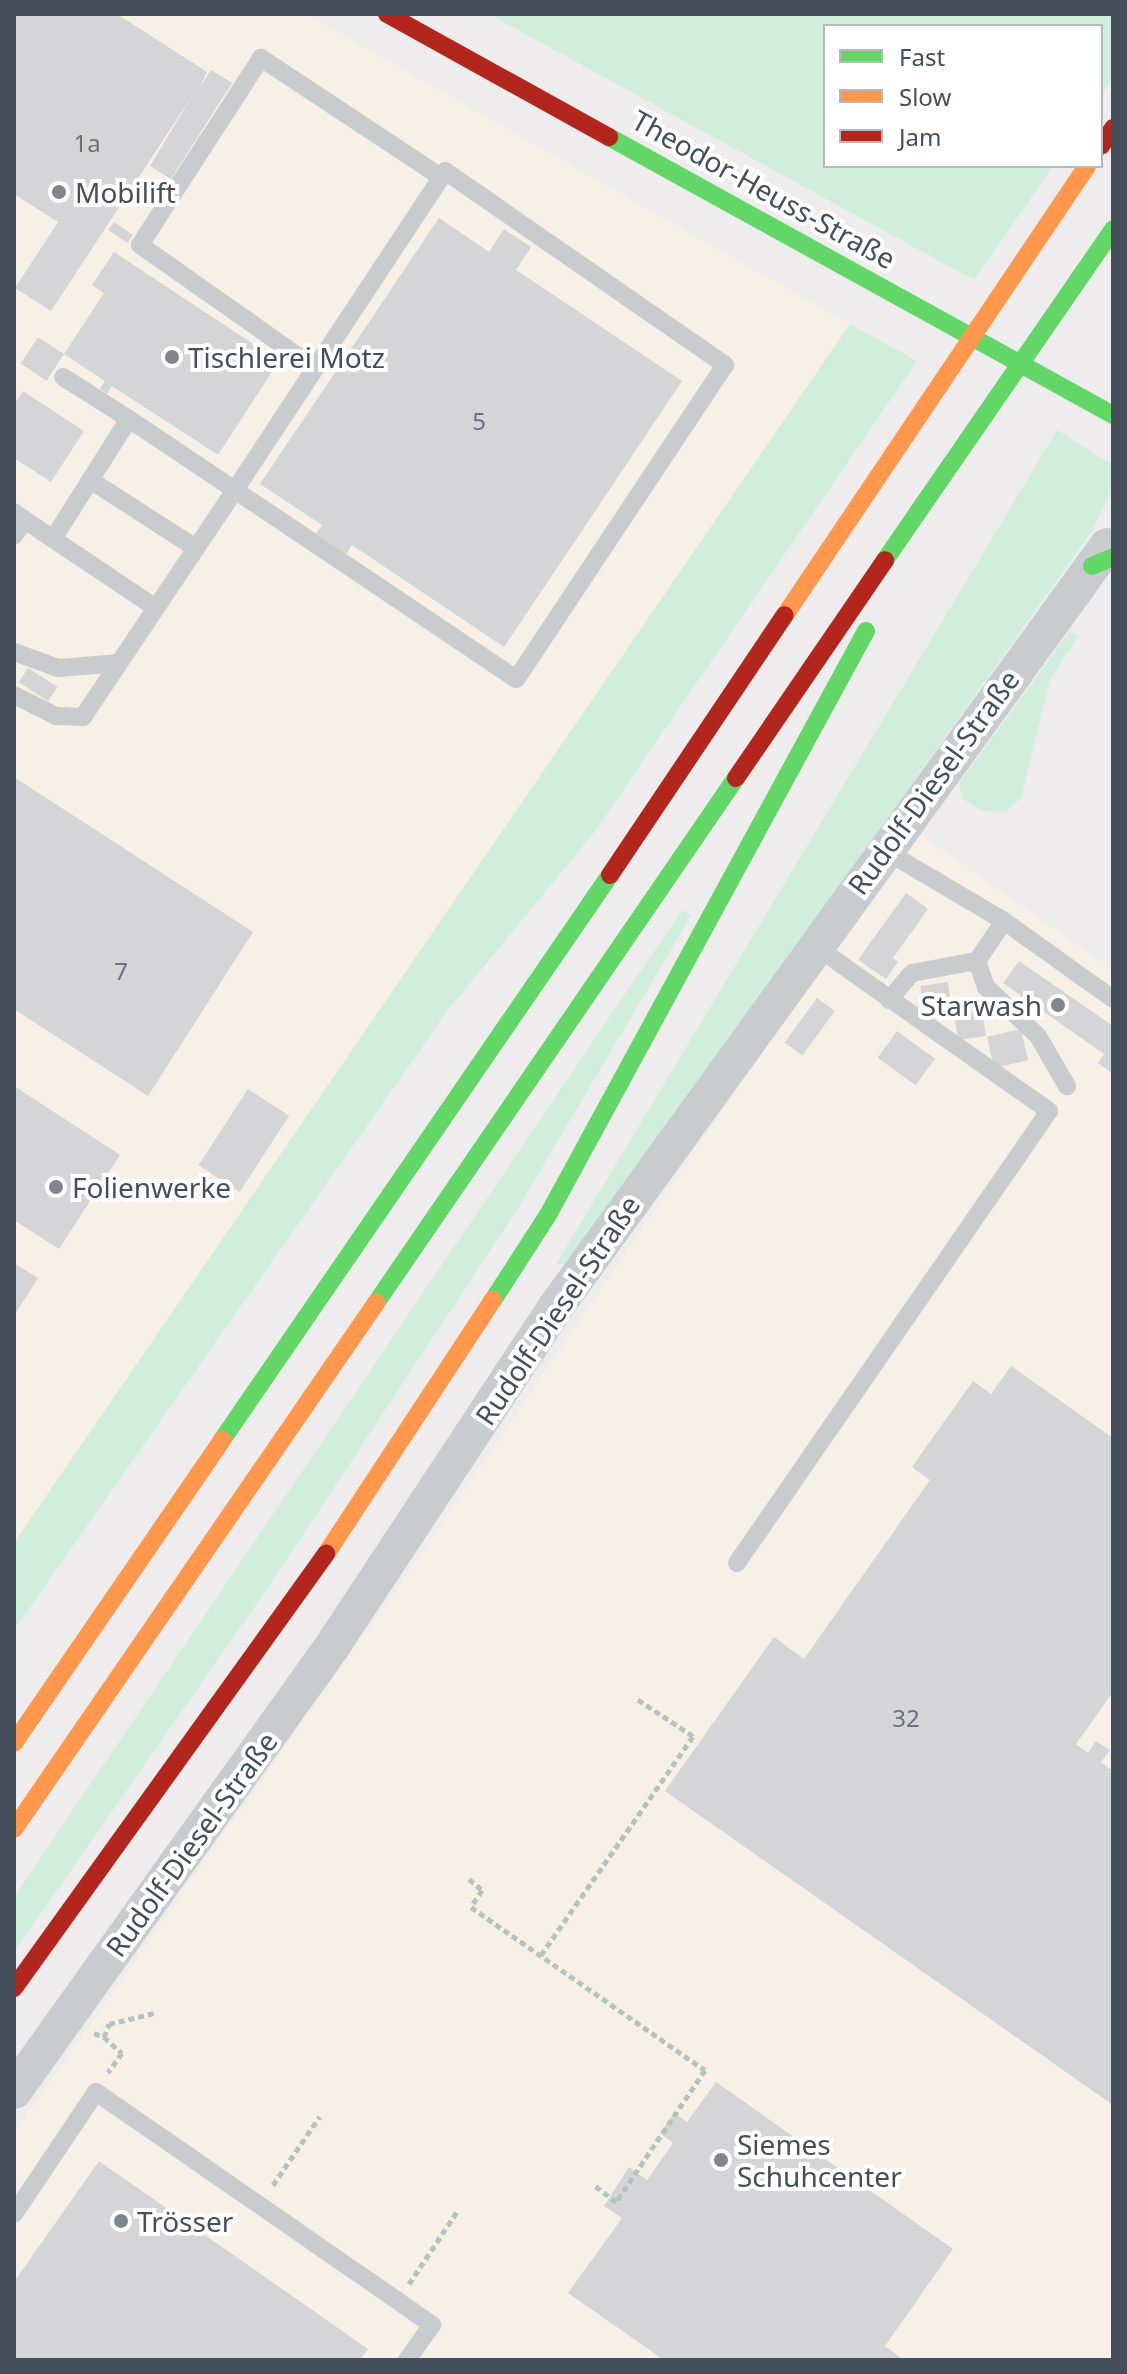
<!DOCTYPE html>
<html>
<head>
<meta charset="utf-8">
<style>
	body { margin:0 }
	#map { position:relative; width:1127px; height:2374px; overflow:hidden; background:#eeecec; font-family:"Noto Sans",sans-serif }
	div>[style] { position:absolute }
	.commercial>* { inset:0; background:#f6f0e6 }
	.green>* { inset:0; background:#d0eedb }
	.building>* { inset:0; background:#d5d4d7; transform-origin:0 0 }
	.path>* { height:5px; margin-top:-2.5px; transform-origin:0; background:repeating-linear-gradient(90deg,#b5c2be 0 6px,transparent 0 10px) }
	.lane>* { height:18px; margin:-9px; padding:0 9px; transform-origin:9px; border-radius:9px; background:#c9ccce }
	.street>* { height:36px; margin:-18px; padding:0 18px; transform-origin:18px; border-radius:18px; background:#c9ccce }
	.fast>* { height:18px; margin:-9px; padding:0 9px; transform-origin:9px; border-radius:9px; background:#63d668 }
	.slow>* { height:18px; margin:-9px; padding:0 9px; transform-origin:9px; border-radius:9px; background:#ff974d }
	.jam>* { height:18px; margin:-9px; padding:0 9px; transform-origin:9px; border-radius:9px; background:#b3261e }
	.dots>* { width:22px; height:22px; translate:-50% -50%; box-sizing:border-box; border:4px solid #fff; border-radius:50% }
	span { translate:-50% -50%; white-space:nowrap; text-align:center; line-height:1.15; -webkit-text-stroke:8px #fff; paint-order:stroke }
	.number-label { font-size:24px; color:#6a727a }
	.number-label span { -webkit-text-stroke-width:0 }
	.street-label { font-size:28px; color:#444f5a }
	.poi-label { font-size:28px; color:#444f5a }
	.left { translate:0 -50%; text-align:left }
	.right { translate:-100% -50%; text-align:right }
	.frame { position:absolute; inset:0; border:16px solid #444f5a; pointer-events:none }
	.legend { position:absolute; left:823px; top:24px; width:280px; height:144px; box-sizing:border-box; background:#fff; border:2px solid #b4b9bd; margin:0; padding:10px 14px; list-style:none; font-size:24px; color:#444f5a }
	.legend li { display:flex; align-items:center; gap:16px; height:40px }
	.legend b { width:40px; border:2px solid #b4b9bd }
</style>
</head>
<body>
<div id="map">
	<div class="commercial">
		<i style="clip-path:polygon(14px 14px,306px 14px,850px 324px,14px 1543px)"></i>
		<i style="clip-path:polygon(921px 835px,1113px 970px,1113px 2360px,14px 2360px,14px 2134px,20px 2124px,432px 1538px,764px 1049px)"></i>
	</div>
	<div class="green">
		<i style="clip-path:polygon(489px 14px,1113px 14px,1113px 78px,1101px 96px,1101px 26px,825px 26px,825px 166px,1053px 166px,974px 280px)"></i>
		<i style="clip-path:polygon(850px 324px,917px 361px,593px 834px,451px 1006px,14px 1630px,14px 1543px)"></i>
		<i style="clip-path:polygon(1057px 430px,1111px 464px,1113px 487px,1092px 531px,569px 1264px,556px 1264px)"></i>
		<i style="clip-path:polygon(1070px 631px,1078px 636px,1050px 680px,1021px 798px,1005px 812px,982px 811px,961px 798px,960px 782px)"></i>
		<i style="clip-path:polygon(682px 910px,691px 916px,515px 1213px,269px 1586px,14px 1952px,14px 1897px)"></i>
	</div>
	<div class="building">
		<i style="clip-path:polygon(14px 14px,117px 14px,207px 72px,200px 87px,211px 70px,232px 83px,171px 179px,150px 166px,194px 93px,51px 311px,15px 288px,58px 222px,14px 194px)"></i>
		<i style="clip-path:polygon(439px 218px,489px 252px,504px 229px,531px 247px,516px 270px,682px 381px,504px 647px,352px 545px,346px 554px,316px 534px,322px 525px,260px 484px)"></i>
		<i style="left:114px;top:222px;width:23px;height:10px;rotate:34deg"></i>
		<i style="clip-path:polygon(114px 252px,279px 361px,218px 455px,112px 386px,107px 394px,100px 389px,105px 381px,64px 354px,104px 293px,92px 285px)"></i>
		<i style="left:38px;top:337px;width:31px;height:32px;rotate:33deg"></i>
		<i style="clip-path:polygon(23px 391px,84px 431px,51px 482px,14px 458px,14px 405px)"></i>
		<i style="left:28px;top:668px;width:35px;height:17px;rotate:33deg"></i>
		<i style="clip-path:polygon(14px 777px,253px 932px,148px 1096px,14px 1009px)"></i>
		<i style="clip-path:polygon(906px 893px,928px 909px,893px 958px,898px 962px,886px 979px,858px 960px)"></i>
		<i style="clip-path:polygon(1019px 961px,1113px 1026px,1113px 1074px,1098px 1063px,1104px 1054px,1003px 983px)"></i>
		<i style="left:948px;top:982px;width:28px;height:28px;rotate:82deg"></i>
		<i style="left:817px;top:998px;width:22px;height:55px;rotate:36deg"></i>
		<i style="left:981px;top:1007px;width:29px;height:28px;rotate:80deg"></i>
		<i style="left:1021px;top:1029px;width:32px;height:35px;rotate:77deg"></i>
		<i style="left:897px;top:1031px;width:47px;height:33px;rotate:36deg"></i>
		<i style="clip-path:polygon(14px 1086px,120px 1155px,59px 1249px,14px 1220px)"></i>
		<i style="left:248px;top:1089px;width:49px;height:91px;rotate:33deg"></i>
		<i style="clip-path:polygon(14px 1263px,38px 1278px,14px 1316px)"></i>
		<i style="clip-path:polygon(1011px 1366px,1113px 1438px,1113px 1692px,1076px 1744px,1088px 1753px,1096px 1741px,1110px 1750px,1101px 1762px,1113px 1771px,1113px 2105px,665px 1791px,774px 1637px,804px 1659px,930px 1480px,912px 1467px,973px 1381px,991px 1394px)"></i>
		<i style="clip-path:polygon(716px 2082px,953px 2249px,885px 2346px,904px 2360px,664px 2360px,568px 2293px,622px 2218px,604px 2206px,629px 2167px,647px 2180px,673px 2143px,660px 2133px,674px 2113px,687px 2122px)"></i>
		<i style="clip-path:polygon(99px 2161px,368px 2349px,360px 2360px,14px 2360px,14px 2282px)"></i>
	</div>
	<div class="path">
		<i style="left:469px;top:1879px;width:17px;rotate:40deg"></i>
		<i style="left:482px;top:1890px;width:20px;rotate:123deg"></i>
		<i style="left:471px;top:1907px;width:285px;rotate:34.9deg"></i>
		<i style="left:705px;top:2070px;width:159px;rotate:124deg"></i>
		<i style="left:616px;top:2202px;width:29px;rotate:-142deg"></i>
		<i style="left:541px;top:1955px;width:267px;rotate:-55.2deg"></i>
		<i style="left:693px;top:1736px;width:67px;rotate:-146.5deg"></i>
		<i style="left:94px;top:2033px;width:11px;rotate:22deg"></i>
		<i style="left:104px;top:2037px;width:14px;rotate:-69deg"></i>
		<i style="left:109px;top:2024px;width:50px;rotate:-13.8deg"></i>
		<i style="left:104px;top:2037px;width:24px;rotate:42deg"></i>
		<i style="left:122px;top:2053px;width:24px;rotate:126deg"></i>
		<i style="left:273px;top:2185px;width:83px;rotate:-55.7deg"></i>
		<i style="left:409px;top:2284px;width:89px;rotate:-56.5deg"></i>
	</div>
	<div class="lane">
		<i style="left:315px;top:368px;width:214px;rotate:-144.9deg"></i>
		<i style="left:140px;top:245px;width:223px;rotate:-57.1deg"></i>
		<i style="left:261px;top:58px;width:216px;rotate:33.5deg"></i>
		<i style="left:90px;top:480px;width:126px;rotate:32.7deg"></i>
		<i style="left:14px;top:512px;width:14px;rotate:36deg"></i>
		<i style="left:25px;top:520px;width:19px;rotate:125deg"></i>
		<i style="left:25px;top:520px;width:34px;rotate:34deg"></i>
		<i style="left:53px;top:539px;width:142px;rotate:-57.7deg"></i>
		<i style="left:53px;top:539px;width:124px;rotate:33.8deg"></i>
		<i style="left:14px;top:652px;width:47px;rotate:20deg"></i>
		<i style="left:58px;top:668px;width:61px;rotate:-4.7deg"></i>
		<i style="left:14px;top:695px;width:47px;rotate:26.6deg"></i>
		<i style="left:56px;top:716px;width:27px;rotate:2deg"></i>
		<i style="left:83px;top:717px;width:273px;rotate:-56.2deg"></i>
		<i style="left:235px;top:490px;width:382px;rotate:-56.6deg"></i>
		<i style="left:445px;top:171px;width:341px;rotate:34.7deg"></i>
		<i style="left:725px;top:365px;width:377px;rotate:123.6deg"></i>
		<i style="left:516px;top:679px;width:339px;rotate:-146.1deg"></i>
		<i style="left:235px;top:490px;width:128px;rotate:-146.2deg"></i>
		<i style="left:129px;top:419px;width:78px;rotate:-147.5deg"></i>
		<i style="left:884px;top:850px;width:139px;rotate:30.6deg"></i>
		<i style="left:1004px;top:921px;width:134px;rotate:35.6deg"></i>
		<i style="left:977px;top:961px;width:28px;rotate:71deg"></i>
		<i style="left:986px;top:987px;width:71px;rotate:43.3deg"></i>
		<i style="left:1038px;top:1036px;width:58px;rotate:59.9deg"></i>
		<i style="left:889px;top:1000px;width:35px;rotate:-50deg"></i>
		<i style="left:912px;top:973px;width:66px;rotate:-10.5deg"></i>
		<i style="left:977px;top:961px;width:48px;rotate:-56deg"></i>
		<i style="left:737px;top:1563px;width:549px;rotate:-55.38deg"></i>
		<i style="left:1049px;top:1111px;width:288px;rotate:-144.8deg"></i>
		<i style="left:14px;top:2214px;width:147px;rotate:-56.1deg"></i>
		<i style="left:96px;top:2092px;width:409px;rotate:34.7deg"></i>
		<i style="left:432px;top:2325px;width:43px;rotate:125.5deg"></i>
	</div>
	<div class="street">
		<i style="left:14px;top:2091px;width:545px;rotate:-54.41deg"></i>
		<i style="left:331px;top:1648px;width:407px;rotate:-56.6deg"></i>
		<i style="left:555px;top:1308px;width:941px;rotate:-54.08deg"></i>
	</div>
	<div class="fast">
		<i style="left:609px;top:137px;width:576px;rotate:28.88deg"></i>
		<i style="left:885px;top:560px;width:402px;rotate:-55.4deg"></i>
		<i style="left:1092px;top:566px;width:23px;rotate:-23deg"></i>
		<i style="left:493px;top:1300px;width:101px;rotate:-57.1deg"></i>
		<i style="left:548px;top:1215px;width:665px;rotate:-61.43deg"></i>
		<i style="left:376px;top:1303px;width:637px;rotate:-55.56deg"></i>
		<i style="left:222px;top:1440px;width:685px;rotate:-55.52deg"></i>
	</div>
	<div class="slow">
		<i style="left:785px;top:615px;width:541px;rotate:-56.07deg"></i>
		<i style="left:326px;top:1554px;width:304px;rotate:-56.7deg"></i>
		<i style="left:14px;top:1743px;width:368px;rotate:-55.5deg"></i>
		<i style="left:14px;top:1829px;width:639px;rotate:-55.46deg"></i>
	</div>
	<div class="jam">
		<i style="left:387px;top:14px;width:254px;rotate:29deg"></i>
		<i style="left:1101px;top:146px;width:22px;rotate:-56deg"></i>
		<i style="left:736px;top:778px;width:264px;rotate:-55.6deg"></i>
		<i style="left:610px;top:875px;width:313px;rotate:-56.1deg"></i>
		<i style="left:14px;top:1988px;width:535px;rotate:-54.29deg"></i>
	</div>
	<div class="dots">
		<i style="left:59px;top:192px;background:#80868d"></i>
		<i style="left:172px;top:357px;background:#80868d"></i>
		<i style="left:1058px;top:1005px;background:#80868d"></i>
		<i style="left:56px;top:1187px;background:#80868d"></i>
		<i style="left:721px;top:2160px;background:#80868d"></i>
		<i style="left:121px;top:2221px;background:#80868d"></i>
	</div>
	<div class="number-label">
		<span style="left:87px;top:143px">1a</span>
		<span style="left:479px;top:421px">5</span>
		<span style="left:121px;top:971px">7</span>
		<span style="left:906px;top:1718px">32</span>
	</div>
	<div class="street-label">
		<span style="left:764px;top:189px;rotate:29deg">Theodor-Heuss-Straße</span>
		<span style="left:933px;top:782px;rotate:-54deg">Rudolf-Diesel-Straße</span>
		<span style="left:557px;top:1310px;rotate:-56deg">Rudolf-Diesel-Straße</span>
		<span style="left:191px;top:1844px;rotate:-54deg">Rudolf-Diesel-Straße</span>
	</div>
	<div class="poi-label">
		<span class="left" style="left:75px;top:192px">Mobilift</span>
		<span class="left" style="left:188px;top:357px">Tischlerei Motz</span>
		<span class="right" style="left:1042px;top:1005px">Starwash</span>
		<span class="left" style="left:72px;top:1187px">Folienwerke</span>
		<span class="left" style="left:737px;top:2160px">Siemes<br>Schuhcenter</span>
		<span class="left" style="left:137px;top:2221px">Trösser</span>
	</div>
	<div class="frame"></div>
	<ul class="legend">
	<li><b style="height:10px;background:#63d668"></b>Fast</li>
	<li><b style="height:10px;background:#ff974d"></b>Slow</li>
	<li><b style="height:10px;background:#b3261e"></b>Jam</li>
	</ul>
</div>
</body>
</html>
